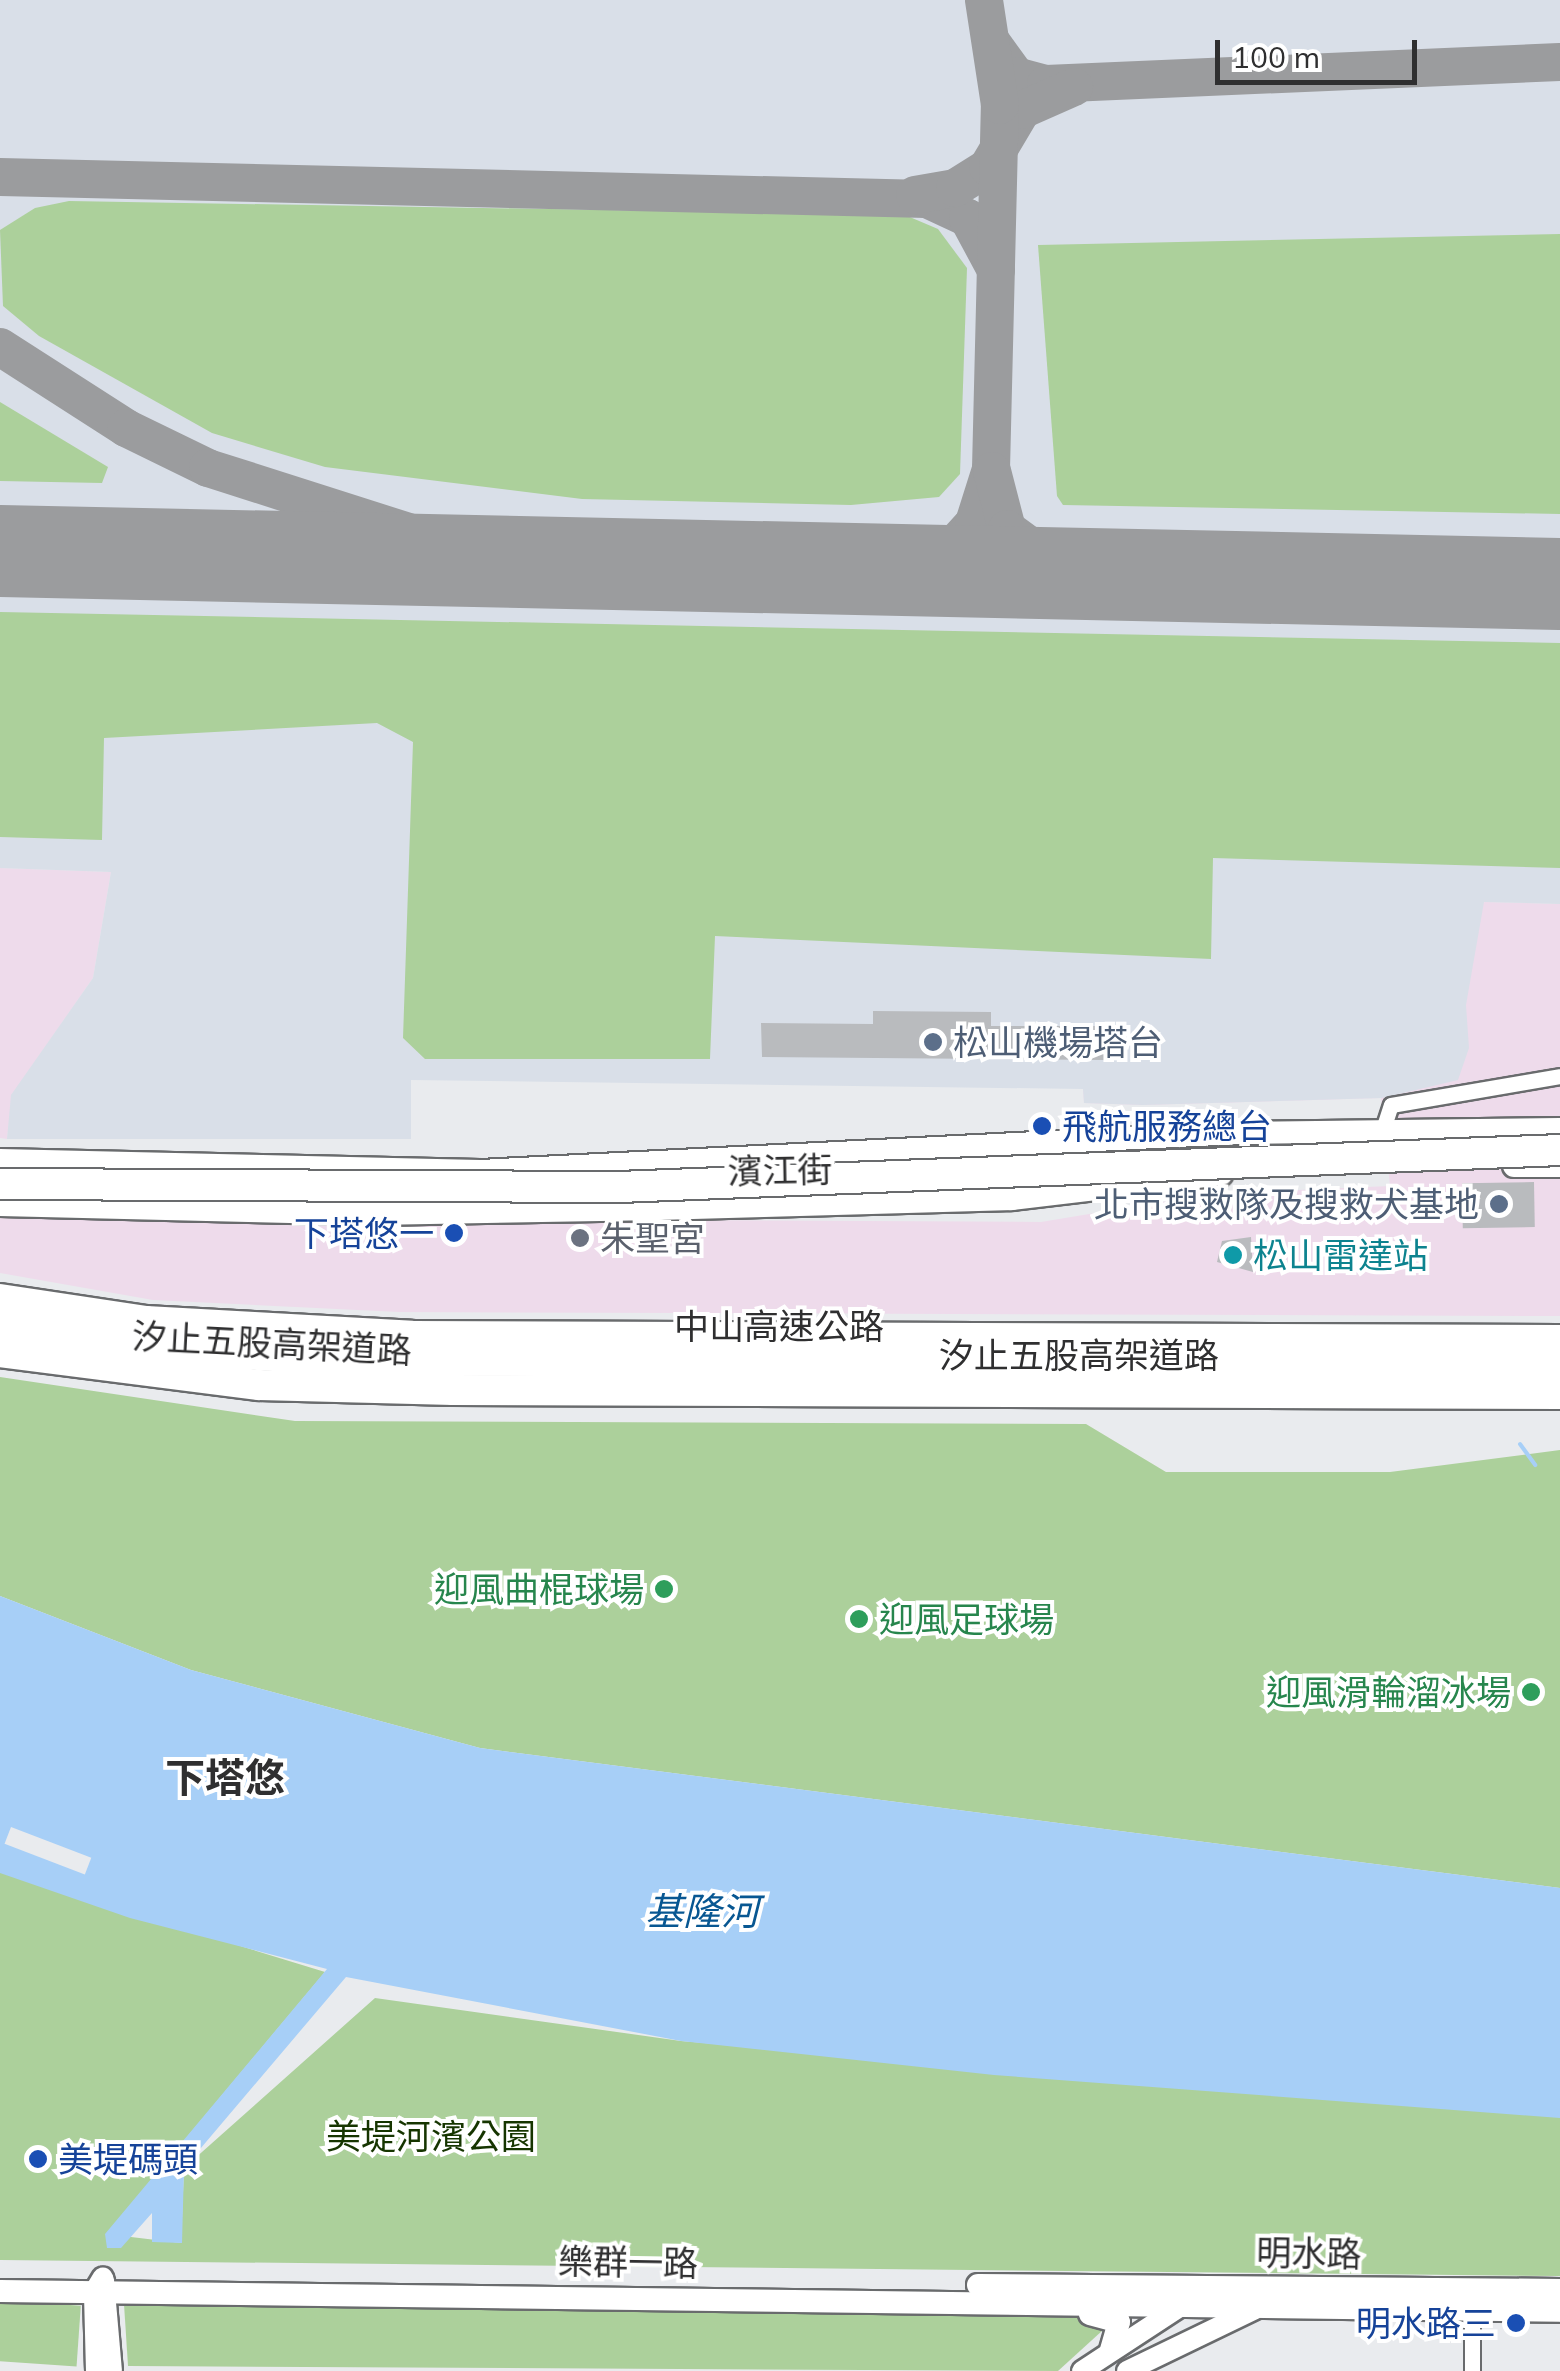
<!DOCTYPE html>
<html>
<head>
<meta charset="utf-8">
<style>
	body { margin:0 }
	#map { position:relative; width:1560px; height:2371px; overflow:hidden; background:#e9ebee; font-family:Mulish,"Noto Sans TC",sans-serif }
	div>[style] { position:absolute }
	.commercial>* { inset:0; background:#eedbeb }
	.built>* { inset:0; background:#d9dfe8 }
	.green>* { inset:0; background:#acd09b; transform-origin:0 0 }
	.water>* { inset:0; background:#a7cff7 }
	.pier>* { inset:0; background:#e9ebee; transform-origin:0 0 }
	.stream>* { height:4px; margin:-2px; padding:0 2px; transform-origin:2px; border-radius:2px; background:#a7cff7 }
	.taxiway>* { height:38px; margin:-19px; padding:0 19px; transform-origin:19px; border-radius:19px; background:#9b9c9e }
	.runway>* { height:92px; margin:-46px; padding:0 46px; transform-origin:46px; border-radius:46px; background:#9b9c9e }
	.building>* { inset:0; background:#b9bbbe; transform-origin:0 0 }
	.roads { filter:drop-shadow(2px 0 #696b6d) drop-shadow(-2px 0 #696b6d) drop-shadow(0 2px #696b6d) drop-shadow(0 -2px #696b6d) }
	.minor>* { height:15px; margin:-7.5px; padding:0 7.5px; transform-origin:7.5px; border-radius:7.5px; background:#fff }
	.tertiary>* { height:20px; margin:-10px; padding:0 10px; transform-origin:10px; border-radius:10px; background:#fff }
	.secondary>* { height:22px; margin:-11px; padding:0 11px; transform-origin:11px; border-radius:11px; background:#fff }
	.bridges { filter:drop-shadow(2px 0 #696b6d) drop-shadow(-2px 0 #696b6d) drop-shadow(0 2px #696b6d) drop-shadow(0 -2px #696b6d) }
	.motorway-bridge>* { height:30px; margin:-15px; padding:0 15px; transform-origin:15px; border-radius:15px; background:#fff }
	.dots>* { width:28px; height:28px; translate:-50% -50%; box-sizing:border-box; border:5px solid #fff; border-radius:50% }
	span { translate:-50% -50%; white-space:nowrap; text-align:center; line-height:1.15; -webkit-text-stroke:8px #fff; paint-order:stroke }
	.service-label { font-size:35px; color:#4e5e75 }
	.left { translate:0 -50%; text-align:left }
	.right { translate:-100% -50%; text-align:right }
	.transit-label { font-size:35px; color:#164399 }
	.street-label { font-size:35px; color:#2f2f30 }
	.worship-label { font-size:35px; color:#5b616d }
	.culture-label { font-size:35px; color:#0d838f }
	.leisure-label { font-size:35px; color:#27864d }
	.park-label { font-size:35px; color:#163500 }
	.water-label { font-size:38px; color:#085792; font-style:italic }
	.quarter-label { font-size:40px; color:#2f2f30; font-weight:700 }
	.scale { position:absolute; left:1215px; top:40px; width:202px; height:45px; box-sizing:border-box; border:5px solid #2f2f30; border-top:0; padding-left:12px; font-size:30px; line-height:35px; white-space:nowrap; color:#2f2f30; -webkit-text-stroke:8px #fff; paint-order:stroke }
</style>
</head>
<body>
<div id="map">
	<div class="commercial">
		<i style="clip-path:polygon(0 868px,111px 872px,93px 978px,12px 1095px,7px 1139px,0 1138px)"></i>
		<i style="clip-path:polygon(1485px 902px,1560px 904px,1560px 1316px,399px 1312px,153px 1300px,0 1273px,0 1216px,1041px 1222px,1210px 1194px,1390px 1186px,1381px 1098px,1143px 1105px,1084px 1103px,1083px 1089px)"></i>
	</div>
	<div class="built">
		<i style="clip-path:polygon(0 0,1560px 0,1560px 904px,1484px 902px,1466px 1005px,1469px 1048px,1458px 1080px,1382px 1098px,1143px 1105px,1084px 1103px,1083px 1089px,411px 1080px,411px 1139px,7px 1139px,11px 1095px,93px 978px,111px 872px,0 868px)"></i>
	</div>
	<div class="green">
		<i style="clip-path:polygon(69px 201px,905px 215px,938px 229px,967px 268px,960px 474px,939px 497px,851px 505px,582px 499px,325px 467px,212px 433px,39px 336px,3px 306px,0 230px,35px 208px)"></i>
		<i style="clip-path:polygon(1560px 234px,1560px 514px,1063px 505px,1057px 496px,1038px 245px)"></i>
		<i style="clip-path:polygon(0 402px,108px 467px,102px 483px,0 481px)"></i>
		<i style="clip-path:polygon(0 612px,1560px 643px,1560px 868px,1213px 858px,1211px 959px,715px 936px,710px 1059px,425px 1059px,403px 1038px,413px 742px,377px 723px,104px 738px,102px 840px,0 837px)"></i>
		<i style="clip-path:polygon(0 1377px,295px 1421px,1086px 1424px,1166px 1472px,1390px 1472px,1560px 1450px,1560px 1888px,480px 1748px,191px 1670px,0 1596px)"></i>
		<i style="clip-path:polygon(0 1872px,325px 1972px,106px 2234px,181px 2243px,184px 2168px,375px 1998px,681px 2041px,1560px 2114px,1560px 2276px,0 2260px)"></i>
		<i style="left:0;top:2300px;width:81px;height:61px;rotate:4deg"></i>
		<i style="clip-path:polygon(124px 2304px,1009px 2310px,1114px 2320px,1058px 2371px,128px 2366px)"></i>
	</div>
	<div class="water">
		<i style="clip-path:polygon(0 1596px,191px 1670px,480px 1748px,1560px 1888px,1560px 2118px,994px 2075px,681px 2041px,346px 1977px,184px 2168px,182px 2243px,152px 2242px,152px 2213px,121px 2248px,107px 2248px,105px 2234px,327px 1969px,130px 1918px,0 1873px)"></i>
	</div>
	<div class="pier">
		<i style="left:11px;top:1827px;width:86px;height:18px;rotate:21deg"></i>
	</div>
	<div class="stream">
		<i style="left:1520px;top:1444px;width:26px;rotate:54deg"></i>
	</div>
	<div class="taxiway">
		<i style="left:992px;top:43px;width:41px;rotate:54deg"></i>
		<i style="left:1016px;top:76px;width:31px;rotate:15deg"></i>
		<i style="left:1046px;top:84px;width:514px;rotate:-2.45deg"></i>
		<i style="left:0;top:177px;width:927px;rotate:1.36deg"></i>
		<i style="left:927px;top:199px;width:45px;rotate:24.9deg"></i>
		<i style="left:968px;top:218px;width:59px;rotate:61.7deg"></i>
		<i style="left:915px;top:195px;width:41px;rotate:-9.9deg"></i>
		<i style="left:955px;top:188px;width:39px;rotate:-32deg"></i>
		<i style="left:988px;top:167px;width:66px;rotate:-59.2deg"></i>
		<i style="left:1022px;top:110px;width:57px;rotate:-23.9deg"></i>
		<i style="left:0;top:347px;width:150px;rotate:32.7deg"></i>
		<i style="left:126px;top:428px;width:91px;rotate:26deg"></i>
		<i style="left:208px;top:468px;width:240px;rotate:17.7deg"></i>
		<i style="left:437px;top:541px;width:150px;rotate:8.8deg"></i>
		<i style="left:585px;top:564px;width:360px;rotate:-1.4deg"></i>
		<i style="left:945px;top:555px;width:43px;rotate:-47.8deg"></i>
		<i style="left:974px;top:523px;width:57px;rotate:-72.5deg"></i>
		<i style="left:991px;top:469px;width:364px;rotate:-88.6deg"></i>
		<i style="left:1000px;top:105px;width:106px;rotate:-98.7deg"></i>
		<i style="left:992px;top:471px;width:60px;rotate:75.5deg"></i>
		<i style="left:1007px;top:529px;width:56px;rotate:36.3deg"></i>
		<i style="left:1052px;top:562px;width:508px;rotate:2.25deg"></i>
	</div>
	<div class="runway">
		<i style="left:0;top:551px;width:1560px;rotate:1.21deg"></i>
	</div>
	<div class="building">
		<i style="clip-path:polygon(873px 1011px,991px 1012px,991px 1026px,1106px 1026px,1106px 1060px,762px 1057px,761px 1023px,873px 1024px)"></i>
		<i style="left:1534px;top:1182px;width:45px;height:72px;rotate:89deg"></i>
		<i style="clip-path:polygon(1251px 1237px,1253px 1272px,1217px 1262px,1222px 1241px)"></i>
	</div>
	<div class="roads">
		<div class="minor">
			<i style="left:1383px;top:1129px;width:25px;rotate:-72deg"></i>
			<i style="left:1391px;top:1105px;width:171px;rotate:-9.7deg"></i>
			<i style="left:1472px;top:2310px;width:61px;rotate:90deg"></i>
		</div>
		<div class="tertiary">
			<i style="left:104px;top:2280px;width:91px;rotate:85deg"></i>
			<i style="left:96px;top:2371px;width:79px;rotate:-91.5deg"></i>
			<i style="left:94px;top:2292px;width:17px;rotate:-59deg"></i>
			<i style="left:1082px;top:2371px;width:122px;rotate:-33.3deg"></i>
			<i style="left:1127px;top:2371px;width:142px;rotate:-25.8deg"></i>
		</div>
		<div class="secondary">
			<i style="left:0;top:1160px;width:480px;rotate:1.3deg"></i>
			<i style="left:480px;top:1171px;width:757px;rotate:-2.88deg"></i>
			<i style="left:1236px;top:1133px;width:324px;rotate:-0.7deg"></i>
			<i style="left:1514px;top:1166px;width:46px"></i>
			<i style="left:0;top:1205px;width:373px;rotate:1.4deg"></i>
			<i style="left:373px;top:1214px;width:286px;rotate:-1deg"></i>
			<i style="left:659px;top:1209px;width:353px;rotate:-1.6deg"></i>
			<i style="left:1012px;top:1199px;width:211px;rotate:-6.8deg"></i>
			<i style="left:978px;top:2285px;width:582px;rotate:0.49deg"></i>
			<i style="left:0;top:2291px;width:1560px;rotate:0.73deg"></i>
			<i style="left:1090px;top:2314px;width:30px;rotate:15deg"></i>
			<i style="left:1119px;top:2322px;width:29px;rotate:106deg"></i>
		</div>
	</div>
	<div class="bridges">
		<div class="motorway-bridge">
			<i style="left:0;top:1184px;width:619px;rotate:0.28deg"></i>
			<i style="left:619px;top:1187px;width:942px;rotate:-2.25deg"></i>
			<i style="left:0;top:1299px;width:148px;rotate:8.6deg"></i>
			<i style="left:146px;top:1321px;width:266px;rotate:3.2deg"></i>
			<i style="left:412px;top:1336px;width:1148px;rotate:0.2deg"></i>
			<i style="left:0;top:1324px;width:180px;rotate:8.3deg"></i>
			<i style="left:178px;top:1350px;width:159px;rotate:3.6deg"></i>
			<i style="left:337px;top:1360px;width:1223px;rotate:0.28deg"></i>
			<i style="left:0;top:1352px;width:261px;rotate:7.3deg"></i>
			<i style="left:259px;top:1385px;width:194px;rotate:1.5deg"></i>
			<i style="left:453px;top:1390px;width:1107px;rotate:0.21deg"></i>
		</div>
	</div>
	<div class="dots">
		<i style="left:933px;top:1042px;background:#5c6f8a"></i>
		<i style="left:1042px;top:1126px;background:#1a4fb4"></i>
		<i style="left:1499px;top:1204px;background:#5c6f8a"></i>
		<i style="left:454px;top:1233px;background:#1a4fb4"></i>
		<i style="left:580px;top:1238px;background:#6b7280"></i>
		<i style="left:1233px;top:1255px;background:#0f9aa8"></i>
		<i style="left:664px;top:1589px;background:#2e9e5b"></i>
		<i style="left:859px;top:1619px;background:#2e9e5b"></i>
		<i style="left:1531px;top:1692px;background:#2e9e5b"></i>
		<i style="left:38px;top:2159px;background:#1a4fb4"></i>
		<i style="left:1516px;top:2323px;background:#1a4fb4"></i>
	</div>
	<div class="service-label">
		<span class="left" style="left:953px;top:1042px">松山機場塔台</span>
		<span class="right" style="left:1479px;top:1204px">北市搜救隊及搜救犬基地</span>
	</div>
	<div class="transit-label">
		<span class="left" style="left:1062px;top:1126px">飛航服務總台</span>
		<span class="right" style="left:434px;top:1233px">下塔悠一</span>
		<span class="left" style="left:58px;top:2159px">美堤碼頭</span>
		<span class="right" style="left:1496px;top:2323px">明水路三</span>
	</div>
	<div class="street-label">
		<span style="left:780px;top:1170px;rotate:-1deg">濱江街</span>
		<span style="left:779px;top:1326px">中山高速公路</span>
		<span style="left:272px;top:1343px;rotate:3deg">汐止五股高架道路</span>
		<span style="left:1079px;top:1355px">汐止五股高架道路</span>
		<span style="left:1309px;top:2253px;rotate:1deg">明水路</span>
		<span style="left:628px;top:2262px;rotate:1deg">樂群一路</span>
	</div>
	<div class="worship-label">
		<span class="left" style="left:600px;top:1238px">朱聖宮</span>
	</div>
	<div class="culture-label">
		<span class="left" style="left:1253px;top:1255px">松山雷達站</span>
	</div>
	<div class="leisure-label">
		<span class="right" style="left:644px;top:1589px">迎風曲棍球場</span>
		<span class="left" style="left:879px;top:1619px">迎風足球場</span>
		<span class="right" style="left:1511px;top:1692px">迎風滑輪溜冰場</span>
	</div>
	<div class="park-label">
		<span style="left:431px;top:2136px">美堤河濱公園</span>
	</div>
	<div class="water-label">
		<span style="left:702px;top:1912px">基隆河</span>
	</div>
	<div class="quarter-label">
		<span style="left:225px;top:1777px">下塔悠</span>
	</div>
	<div class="scale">100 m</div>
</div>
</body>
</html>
